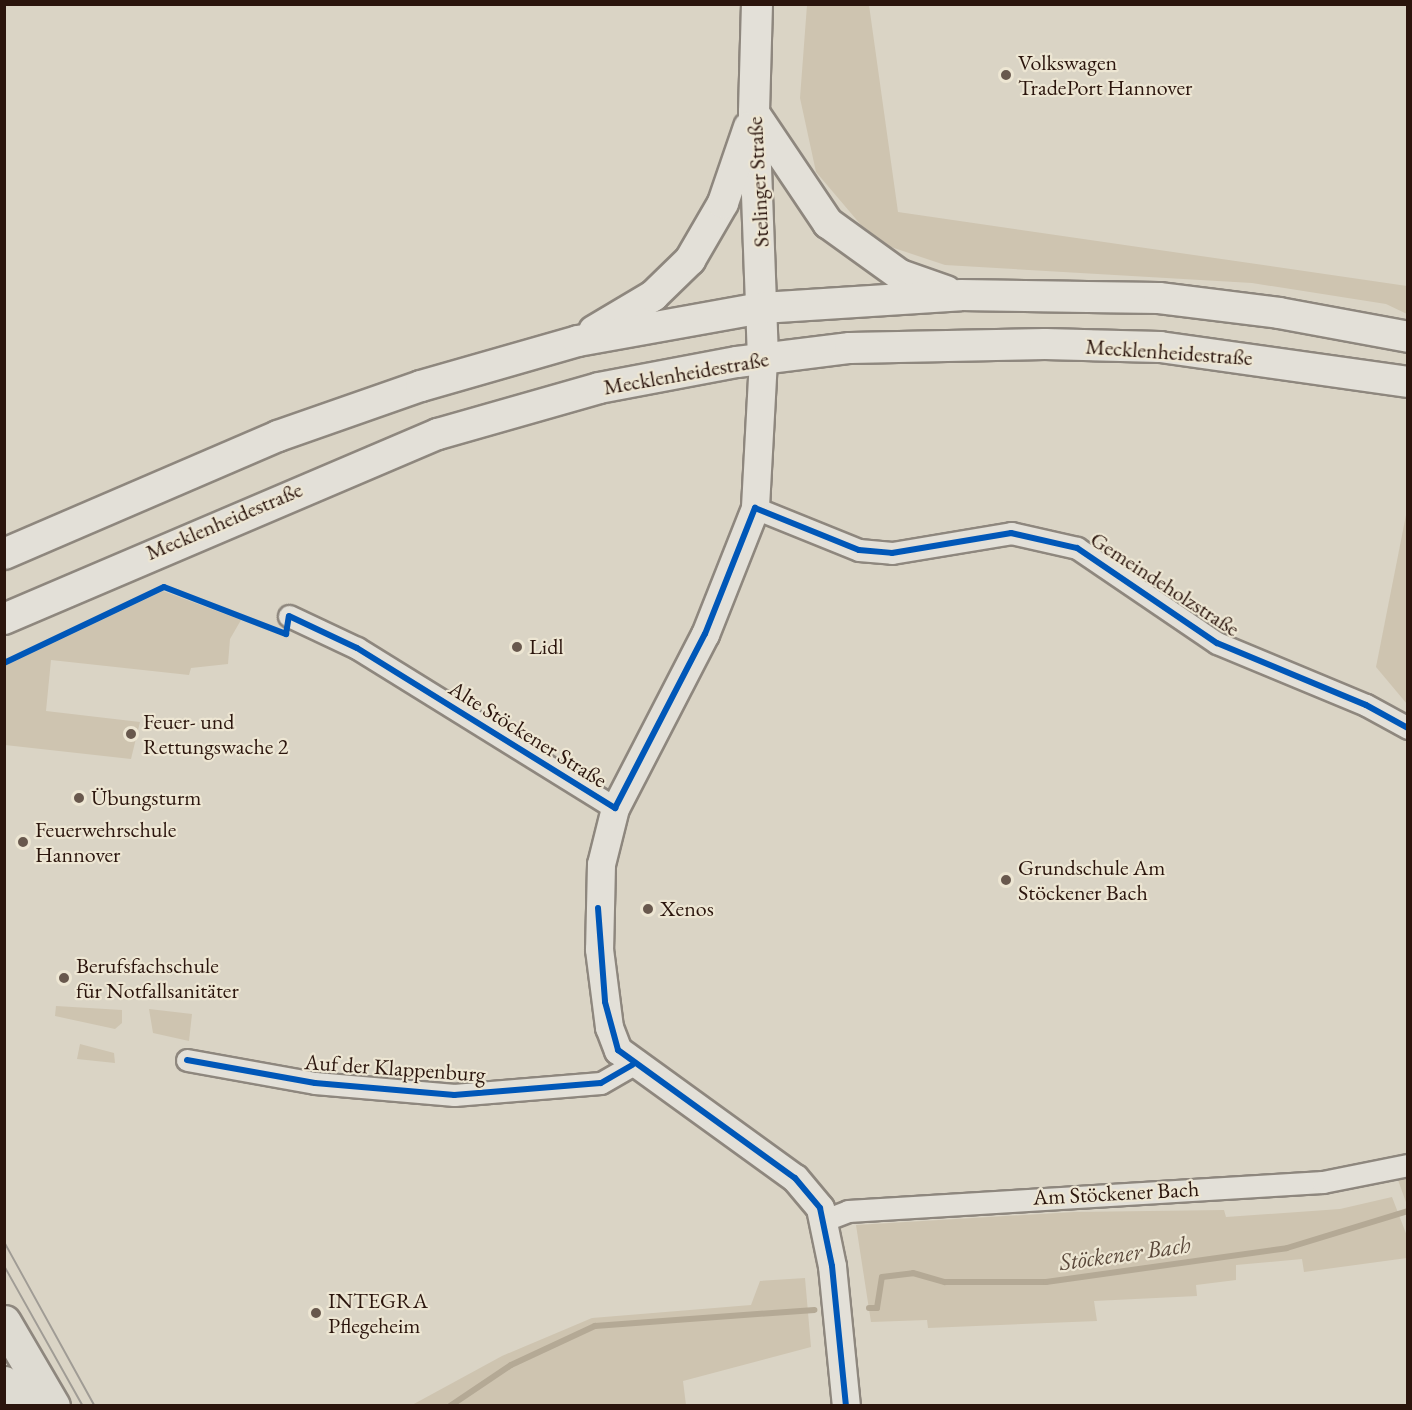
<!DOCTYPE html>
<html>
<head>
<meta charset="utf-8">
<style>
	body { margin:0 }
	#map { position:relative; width:1412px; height:1410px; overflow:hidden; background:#dad4c5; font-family:"EB Garamond",serif }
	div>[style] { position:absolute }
	.green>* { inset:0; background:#cec4b0 }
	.stream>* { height:6px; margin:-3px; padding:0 3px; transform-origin:3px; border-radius:3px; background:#b4a995 }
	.roads { filter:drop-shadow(2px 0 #8e877e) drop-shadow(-2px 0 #8e877e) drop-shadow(0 2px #8e877e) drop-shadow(0 -2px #8e877e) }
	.minor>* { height:21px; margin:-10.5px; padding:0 10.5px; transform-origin:10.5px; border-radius:10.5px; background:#e3e0d8 }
	.tertiary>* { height:27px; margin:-13.5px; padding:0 13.5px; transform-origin:13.5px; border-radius:13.5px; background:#e3e0d8 }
	.secondary>* { height:30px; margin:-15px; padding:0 15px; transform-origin:15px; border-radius:15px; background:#e3e0d8 }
	.primary>* { height:33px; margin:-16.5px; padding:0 16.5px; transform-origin:16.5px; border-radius:16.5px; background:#dedbd2 }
	.tram>* { height:1.5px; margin:-0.75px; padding:0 0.75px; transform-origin:0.75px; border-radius:0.75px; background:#a09c95 }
	.cycleway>* { height:6px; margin:-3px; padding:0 3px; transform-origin:3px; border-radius:3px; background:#0057b8 }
	.dots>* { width:16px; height:16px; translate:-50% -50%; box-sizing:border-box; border:3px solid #ede6d3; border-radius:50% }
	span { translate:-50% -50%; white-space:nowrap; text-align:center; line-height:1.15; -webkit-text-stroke:4.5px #ede6d3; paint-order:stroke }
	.poi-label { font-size:22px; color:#2b150d }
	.left { translate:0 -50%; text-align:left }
	.street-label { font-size:22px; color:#2b150d }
	.water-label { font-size:24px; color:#5b493b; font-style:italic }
	.frame { position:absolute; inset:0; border:6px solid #2b150d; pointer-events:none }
</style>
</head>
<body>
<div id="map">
	<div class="green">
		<i style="clip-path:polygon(807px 5px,869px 5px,898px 212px,1407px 286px,1407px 314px,1386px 304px,1252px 283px,945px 265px,891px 247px,861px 225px,816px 172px,800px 98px)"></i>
		<i style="clip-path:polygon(1407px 510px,1407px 704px,1376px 667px)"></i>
		<i style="clip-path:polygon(163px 591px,241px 620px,230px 639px,228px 664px,191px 668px,189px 675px,51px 660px,46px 711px,140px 722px,131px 759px,5px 745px,5px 666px)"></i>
		<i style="clip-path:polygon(56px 1006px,122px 1010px,122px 1023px,115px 1029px,55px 1016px)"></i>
		<i style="clip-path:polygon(149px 1009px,192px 1014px,189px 1041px,153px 1033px)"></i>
		<i style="clip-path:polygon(80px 1044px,114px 1053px,115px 1063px,77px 1059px)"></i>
		<i style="clip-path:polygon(1407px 1171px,1407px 1205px,1398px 1180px)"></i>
		<i style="clip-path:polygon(1392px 1197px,1407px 1236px,1407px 1258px,1304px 1272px,1302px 1259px,1236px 1265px,1236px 1280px,1196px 1285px,1197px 1296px,1094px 1301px,1097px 1321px,928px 1328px,927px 1320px,871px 1322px,856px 1225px,1074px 1212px,1224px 1210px,1226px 1217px,1340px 1209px)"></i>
		<i style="clip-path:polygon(805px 1278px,811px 1347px,683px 1381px,686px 1405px,412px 1405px,502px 1356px,592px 1318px,751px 1305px,760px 1281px)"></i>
	</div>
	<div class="stream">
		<i style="left:869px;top:1308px;width:8px"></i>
		<i style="left:877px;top:1308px;width:31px;rotate:-81deg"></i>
		<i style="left:882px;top:1277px;width:31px;rotate:-7deg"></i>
		<i style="left:913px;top:1273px;width:33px;rotate:16deg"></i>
		<i style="left:945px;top:1282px;width:101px"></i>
		<i style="left:1046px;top:1282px;width:243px;rotate:-8deg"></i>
		<i style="left:1287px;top:1248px;width:127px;rotate:-17deg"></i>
		<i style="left:450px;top:1406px;width:73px;rotate:-33.9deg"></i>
		<i style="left:511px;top:1365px;width:93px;rotate:-24.9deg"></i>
		<i style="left:595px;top:1326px;width:220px;rotate:-4.2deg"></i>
	</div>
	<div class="roads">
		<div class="minor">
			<i style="left:755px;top:508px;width:112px;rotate:22deg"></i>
			<i style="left:859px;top:550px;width:33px;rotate:5deg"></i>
			<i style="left:892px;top:553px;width:121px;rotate:-9.5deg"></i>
			<i style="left:1011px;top:533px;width:68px;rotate:12.8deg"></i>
			<i style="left:1077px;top:548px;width:169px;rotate:34.2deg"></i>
			<i style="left:1217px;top:643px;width:161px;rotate:22.6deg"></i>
			<i style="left:1366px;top:705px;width:48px;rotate:28.7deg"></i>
			<i style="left:289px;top:616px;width:75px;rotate:25.2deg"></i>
			<i style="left:357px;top:648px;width:304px;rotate:31.8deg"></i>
			<i style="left:187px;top:1060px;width:130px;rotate:10.2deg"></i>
			<i style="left:315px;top:1083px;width:140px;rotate:4.9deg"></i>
			<i style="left:454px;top:1095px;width:147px;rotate:-4.7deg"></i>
			<i style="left:601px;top:1083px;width:36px;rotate:-30deg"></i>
			<i style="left:825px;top:1220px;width:25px;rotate:-21deg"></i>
			<i style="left:848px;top:1211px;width:476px;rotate:-3.5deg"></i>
			<i style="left:1323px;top:1182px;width:87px;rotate:-11.3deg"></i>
		</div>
		<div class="tertiary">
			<i style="left:763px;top:359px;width:149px;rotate:93.1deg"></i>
			<i style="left:755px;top:508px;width:136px;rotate:111.6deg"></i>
			<i style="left:705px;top:634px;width:196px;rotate:117.3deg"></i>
			<i style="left:615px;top:808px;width:58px;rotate:104deg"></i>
			<i style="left:601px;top:864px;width:85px;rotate:91.3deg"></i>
			<i style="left:599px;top:949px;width:79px;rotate:82.7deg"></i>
			<i style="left:609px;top:1027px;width:25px;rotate:69deg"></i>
			<i style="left:618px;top:1050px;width:218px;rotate:35.9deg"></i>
			<i style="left:795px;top:1178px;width:39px;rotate:50deg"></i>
			<i style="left:820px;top:1208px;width:59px;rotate:78.3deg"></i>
			<i style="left:832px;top:1266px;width:141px;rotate:84.3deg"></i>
		</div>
		<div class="secondary">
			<i style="left:757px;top:4px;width:109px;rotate:91.6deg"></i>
			<i style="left:754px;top:113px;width:246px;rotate:87.9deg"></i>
			<i style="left:754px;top:113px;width:133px;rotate:56.1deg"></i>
			<i style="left:828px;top:223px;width:89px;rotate:35.8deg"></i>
			<i style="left:900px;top:275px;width:49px;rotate:19.2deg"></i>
			<i style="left:594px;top:331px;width:69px;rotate:-30.7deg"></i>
			<i style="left:653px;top:296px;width:52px;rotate:-44.2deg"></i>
			<i style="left:690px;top:260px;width:66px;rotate:-59.9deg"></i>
			<i style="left:723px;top:203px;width:80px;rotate:-71.1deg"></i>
			<i style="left:4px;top:554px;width:298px;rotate:-23.3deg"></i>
			<i style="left:278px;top:436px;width:151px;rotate:-19.3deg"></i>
			<i style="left:421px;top:386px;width:163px;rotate:-16deg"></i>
			<i style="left:578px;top:341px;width:187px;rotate:-10.2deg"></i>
			<i style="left:762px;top:308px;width:199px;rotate:-3.7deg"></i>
			<i style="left:961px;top:295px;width:198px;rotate:0.9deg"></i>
			<i style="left:1159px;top:298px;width:121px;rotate:7.1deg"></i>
			<i style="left:1279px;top:313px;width:131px;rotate:10.5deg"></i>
			<i style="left:4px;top:619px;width:472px;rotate:-23.1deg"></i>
			<i style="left:438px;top:434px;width:167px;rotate:-15.9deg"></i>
			<i style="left:599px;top:388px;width:140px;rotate:-10.7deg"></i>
			<i style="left:737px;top:362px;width:114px;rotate:-7.1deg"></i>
			<i style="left:850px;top:348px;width:195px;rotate:-1.2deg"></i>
			<i style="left:1045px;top:344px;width:115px;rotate:1.5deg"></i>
			<i style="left:1160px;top:347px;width:250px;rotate:8deg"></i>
		</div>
		<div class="primary">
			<i style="left:4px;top:1322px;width:97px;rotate:59.7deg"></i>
			<i style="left:4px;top:1383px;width:27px;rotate:57deg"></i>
		</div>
	</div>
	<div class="tram">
		<i style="left:4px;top:1241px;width:188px;rotate:61.1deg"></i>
		<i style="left:4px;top:1265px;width:162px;rotate:60.7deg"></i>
	</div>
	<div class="cycleway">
		<i style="left:4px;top:663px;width:177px;rotate:-25.4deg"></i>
		<i style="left:164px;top:587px;width:131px;rotate:21.1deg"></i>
		<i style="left:286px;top:634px;width:18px;rotate:-81deg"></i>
		<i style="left:289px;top:616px;width:75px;rotate:25.2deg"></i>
		<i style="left:357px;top:648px;width:304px;rotate:31.8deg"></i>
		<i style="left:615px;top:808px;width:196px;rotate:-62.7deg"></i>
		<i style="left:705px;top:634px;width:136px;rotate:-68.4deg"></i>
		<i style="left:755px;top:508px;width:112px;rotate:22deg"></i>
		<i style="left:859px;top:550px;width:33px;rotate:5deg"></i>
		<i style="left:892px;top:553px;width:121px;rotate:-9.5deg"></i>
		<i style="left:1011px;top:533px;width:68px;rotate:12.8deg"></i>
		<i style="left:1077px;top:548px;width:169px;rotate:34.2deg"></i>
		<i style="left:1217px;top:643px;width:161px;rotate:22.6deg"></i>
		<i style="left:1366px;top:705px;width:48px;rotate:28.7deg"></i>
		<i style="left:598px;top:908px;width:94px;rotate:85.7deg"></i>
		<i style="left:605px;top:1002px;width:50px;rotate:74.8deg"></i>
		<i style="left:618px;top:1050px;width:218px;rotate:35.9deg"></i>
		<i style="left:795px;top:1178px;width:39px;rotate:50deg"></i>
		<i style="left:820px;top:1208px;width:59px;rotate:78.3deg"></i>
		<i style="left:832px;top:1266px;width:141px;rotate:84.3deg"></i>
		<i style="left:187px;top:1060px;width:130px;rotate:10.2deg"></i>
		<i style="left:315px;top:1083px;width:140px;rotate:4.9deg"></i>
		<i style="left:454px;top:1095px;width:147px;rotate:-4.7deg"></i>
		<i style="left:601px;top:1083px;width:36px;rotate:-30deg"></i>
	</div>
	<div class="dots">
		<i style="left:1006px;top:75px;background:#68584d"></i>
		<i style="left:517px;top:647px;background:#68584d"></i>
		<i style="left:131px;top:734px;background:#68584d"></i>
		<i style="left:79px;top:798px;background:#68584d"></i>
		<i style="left:23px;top:842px;background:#68584d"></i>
		<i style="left:1006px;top:880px;background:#68584d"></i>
		<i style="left:648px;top:909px;background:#68584d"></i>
		<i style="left:64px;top:978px;background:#68584d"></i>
		<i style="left:316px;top:1313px;background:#68584d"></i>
	</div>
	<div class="poi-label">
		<span class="left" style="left:1018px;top:75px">Volkswagen<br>TradePort Hannover</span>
		<span class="left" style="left:529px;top:647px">Lidl</span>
		<span class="left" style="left:143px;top:734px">Feuer- und<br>Rettungswache 2</span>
		<span class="left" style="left:91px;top:798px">Übungsturm</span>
		<span class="left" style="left:35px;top:842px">Feuerwehrschule<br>Hannover</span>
		<span class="left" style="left:1018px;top:880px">Grundschule Am<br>Stöckener Bach</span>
		<span class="left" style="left:660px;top:909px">Xenos</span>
		<span class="left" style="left:76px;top:978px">Berufsfachschule<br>für Notfallsanitäter</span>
		<span class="left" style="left:328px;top:1313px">INTEGRA<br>Pflegeheim</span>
	</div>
	<div class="street-label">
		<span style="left:758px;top:182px;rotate:-93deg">Stelinger Straße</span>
		<span style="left:1169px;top:352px;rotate:4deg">Mecklenheidestraße</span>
		<span style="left:686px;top:373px;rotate:-10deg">Mecklenheidestraße</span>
		<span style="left:224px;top:521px;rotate:-23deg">Mecklenheidestraße</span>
		<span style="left:1165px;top:584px;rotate:33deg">Gemeindeholzstraße</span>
		<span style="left:528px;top:734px;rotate:32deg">Alte Stöckener Straße</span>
		<span style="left:395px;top:1068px;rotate:4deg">Auf der Klappenburg</span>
		<span style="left:1116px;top:1193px;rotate:-3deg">Am Stöckener Bach</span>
	</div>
	<div class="water-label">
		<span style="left:1125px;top:1253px;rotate:-8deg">Stöckener Bach</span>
	</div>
	<div class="frame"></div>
</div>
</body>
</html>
